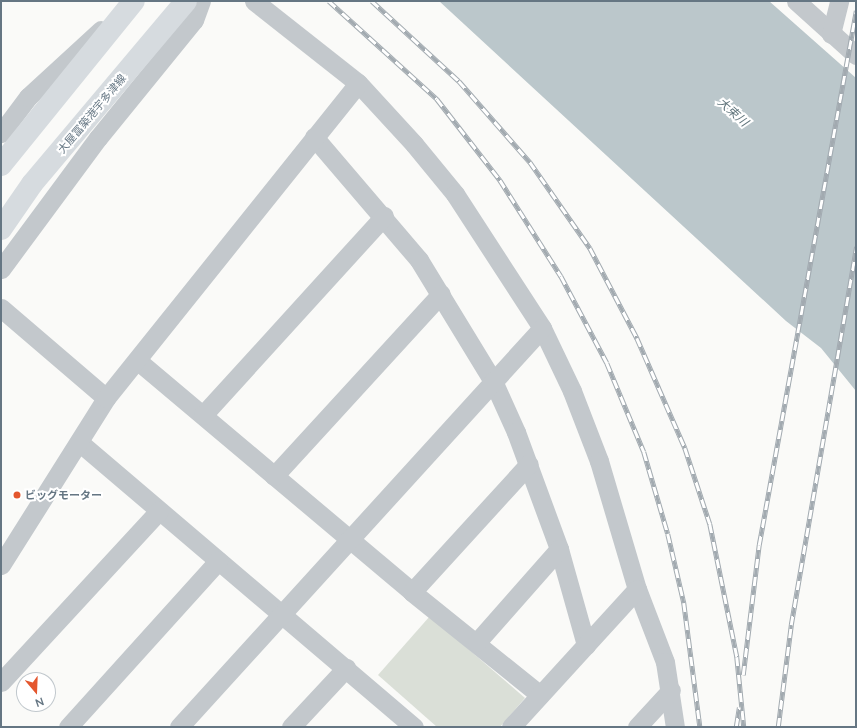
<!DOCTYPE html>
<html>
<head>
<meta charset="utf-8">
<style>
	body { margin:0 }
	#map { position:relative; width:857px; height:728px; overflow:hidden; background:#fafaf8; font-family:Mulish,"Noto Sans JP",sans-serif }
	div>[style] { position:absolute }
	.green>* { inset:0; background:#dadfd7 }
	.water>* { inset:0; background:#bbc7cb }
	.minor>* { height:19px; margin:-9.5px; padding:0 9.5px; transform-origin:9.5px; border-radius:9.5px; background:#c3c8cc }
	.major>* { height:22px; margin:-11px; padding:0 11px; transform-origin:11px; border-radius:11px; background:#d6dbdf }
	.rail>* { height:4.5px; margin-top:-2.25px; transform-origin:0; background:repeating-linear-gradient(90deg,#fff 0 9px,#a2aab0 0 18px); box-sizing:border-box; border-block:1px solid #a2aab0 }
	.dots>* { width:11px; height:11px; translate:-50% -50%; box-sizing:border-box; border:2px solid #fff; border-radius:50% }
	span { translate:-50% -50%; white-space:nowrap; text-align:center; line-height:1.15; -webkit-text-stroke:4px #fff; paint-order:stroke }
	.street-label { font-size:11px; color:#657683 }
	.poi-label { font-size:11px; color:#657683; font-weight:700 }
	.left { translate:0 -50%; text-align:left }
	.water-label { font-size:12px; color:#60757c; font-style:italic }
	.frame { position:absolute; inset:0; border:2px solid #657683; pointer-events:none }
	.north { position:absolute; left:16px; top:672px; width:40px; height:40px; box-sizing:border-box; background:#fff; border:1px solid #c1c8cd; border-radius:50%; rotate:161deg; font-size:11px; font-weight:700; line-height:16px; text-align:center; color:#657683 }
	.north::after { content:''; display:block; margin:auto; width:14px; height:18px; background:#e4572e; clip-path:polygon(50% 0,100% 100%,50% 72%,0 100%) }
</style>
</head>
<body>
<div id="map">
	<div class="green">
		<i style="clip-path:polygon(430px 616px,525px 698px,500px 727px,437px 727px,378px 675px)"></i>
	</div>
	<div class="water">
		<i style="clip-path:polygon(439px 1px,769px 1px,856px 78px,856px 391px,821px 348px,786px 321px)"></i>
	</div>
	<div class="minor">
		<i style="left:254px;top:1px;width:132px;rotate:38.3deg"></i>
		<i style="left:358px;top:83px;width:83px;rotate:47.4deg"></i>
		<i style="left:414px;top:144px;width:65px;rotate:50.6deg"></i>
		<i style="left:455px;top:194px;width:160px;rotate:57deg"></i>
		<i style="left:542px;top:328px;width:70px;rotate:64.5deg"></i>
		<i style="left:572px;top:391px;width:75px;rotate:68.9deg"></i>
		<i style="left:599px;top:461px;width:134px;rotate:73.5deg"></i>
		<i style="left:637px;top:589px;width:78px;rotate:69deg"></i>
		<i style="left:665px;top:662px;width:66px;rotate:81.3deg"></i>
		<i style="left:796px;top:1px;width:81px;rotate:42deg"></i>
		<i style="left:831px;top:34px;width:34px;rotate:-76deg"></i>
		<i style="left:1px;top:133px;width:45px;rotate:-53.1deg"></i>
		<i style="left:28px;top:97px;width:99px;rotate:-42.5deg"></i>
		<i style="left:314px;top:137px;width:162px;rotate:49.5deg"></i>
		<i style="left:419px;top:260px;width:142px;rotate:58.6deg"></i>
		<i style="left:493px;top:381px;width:56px;rotate:65.7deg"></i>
		<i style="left:516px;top:432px;width:125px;rotate:69.8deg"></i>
		<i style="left:559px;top:549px;width:100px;rotate:74.3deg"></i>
		<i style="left:1px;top:269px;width:163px;rotate:-53.5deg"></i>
		<i style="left:98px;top:138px;width:152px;rotate:-50.9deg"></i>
		<i style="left:194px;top:20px;width:20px;rotate:-70deg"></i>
		<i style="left:1px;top:308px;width:138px;rotate:40.6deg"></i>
		<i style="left:138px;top:361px;width:358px;rotate:40.1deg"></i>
		<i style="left:412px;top:592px;width:164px;rotate:38.8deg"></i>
		<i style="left:203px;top:415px;width:269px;rotate:-47.7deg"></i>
		<i style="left:79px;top:442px;width:440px;rotate:40.4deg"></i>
		<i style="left:274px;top:476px;width:247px;rotate:-47.5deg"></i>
		<i style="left:1px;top:565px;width:197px;rotate:-57.8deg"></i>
		<i style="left:106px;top:398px;width:403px;rotate:-51.3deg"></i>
		<i style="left:412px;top:592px;width:173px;rotate:-47.6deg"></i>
		<i style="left:477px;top:642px;width:124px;rotate:-48.6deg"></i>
		<i style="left:1px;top:682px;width:233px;rotate:-47.3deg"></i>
		<i style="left:68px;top:727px;width:224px;rotate:-47.9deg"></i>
		<i style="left:179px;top:727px;width:539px;rotate:-47.7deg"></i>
		<i style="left:291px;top:727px;width:81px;rotate:-47deg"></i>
		<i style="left:511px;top:727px;width:187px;rotate:-47.6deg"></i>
		<i style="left:637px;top:727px;width:50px;rotate:-47.4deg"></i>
	</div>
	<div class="major">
		<i style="left:1px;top:165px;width:211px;rotate:-51deg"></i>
		<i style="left:1px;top:229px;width:55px;rotate:-55.4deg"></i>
		<i style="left:32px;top:184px;width:239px;rotate:-49.9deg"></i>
	</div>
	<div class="rail">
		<i style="left:329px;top:1px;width:146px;rotate:42.2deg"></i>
		<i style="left:437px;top:99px;width:103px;rotate:52.1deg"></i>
		<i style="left:500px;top:180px;width:114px;rotate:57.6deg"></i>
		<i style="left:561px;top:276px;width:98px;rotate:62.1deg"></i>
		<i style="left:607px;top:363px;width:96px;rotate:67.4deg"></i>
		<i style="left:644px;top:452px;width:85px;rotate:73.7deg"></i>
		<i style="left:668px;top:534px;width:71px;rotate:76.9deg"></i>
		<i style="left:684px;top:603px;width:125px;rotate:82.6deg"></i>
		<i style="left:372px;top:1px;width:118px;rotate:42.6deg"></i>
		<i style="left:459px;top:81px;width:108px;rotate:48.8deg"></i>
		<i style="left:530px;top:162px;width:105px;rotate:55.1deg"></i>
		<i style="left:590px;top:248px;width:102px;rotate:62.4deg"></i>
		<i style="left:637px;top:338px;width:120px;rotate:66.4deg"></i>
		<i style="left:685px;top:448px;width:80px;rotate:71.8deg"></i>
		<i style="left:710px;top:524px;width:136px;rotate:78.5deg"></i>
		<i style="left:737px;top:657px;width:70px;rotate:84.3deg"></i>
		<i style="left:743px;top:675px;width:131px;rotate:-83deg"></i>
		<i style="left:759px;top:545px;width:543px;rotate:-79.7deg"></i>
		<i style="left:736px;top:727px;width:20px;rotate:-81deg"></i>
		<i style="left:778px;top:727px;width:103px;rotate:-82.7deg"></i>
		<i style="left:791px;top:625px;width:384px;rotate:-80.2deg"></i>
	</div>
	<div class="dots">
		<i style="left:17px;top:495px;background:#e4572e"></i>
	</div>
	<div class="street-label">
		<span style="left:92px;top:114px;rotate:-50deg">大屋冨築港宇多津線</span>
	</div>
	<div class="poi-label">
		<span class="left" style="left:25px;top:495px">ビッグモーター</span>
	</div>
	<div class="water-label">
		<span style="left:733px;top:112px;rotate:42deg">大束川</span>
	</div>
	<div class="frame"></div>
	<div class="north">N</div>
</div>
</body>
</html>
